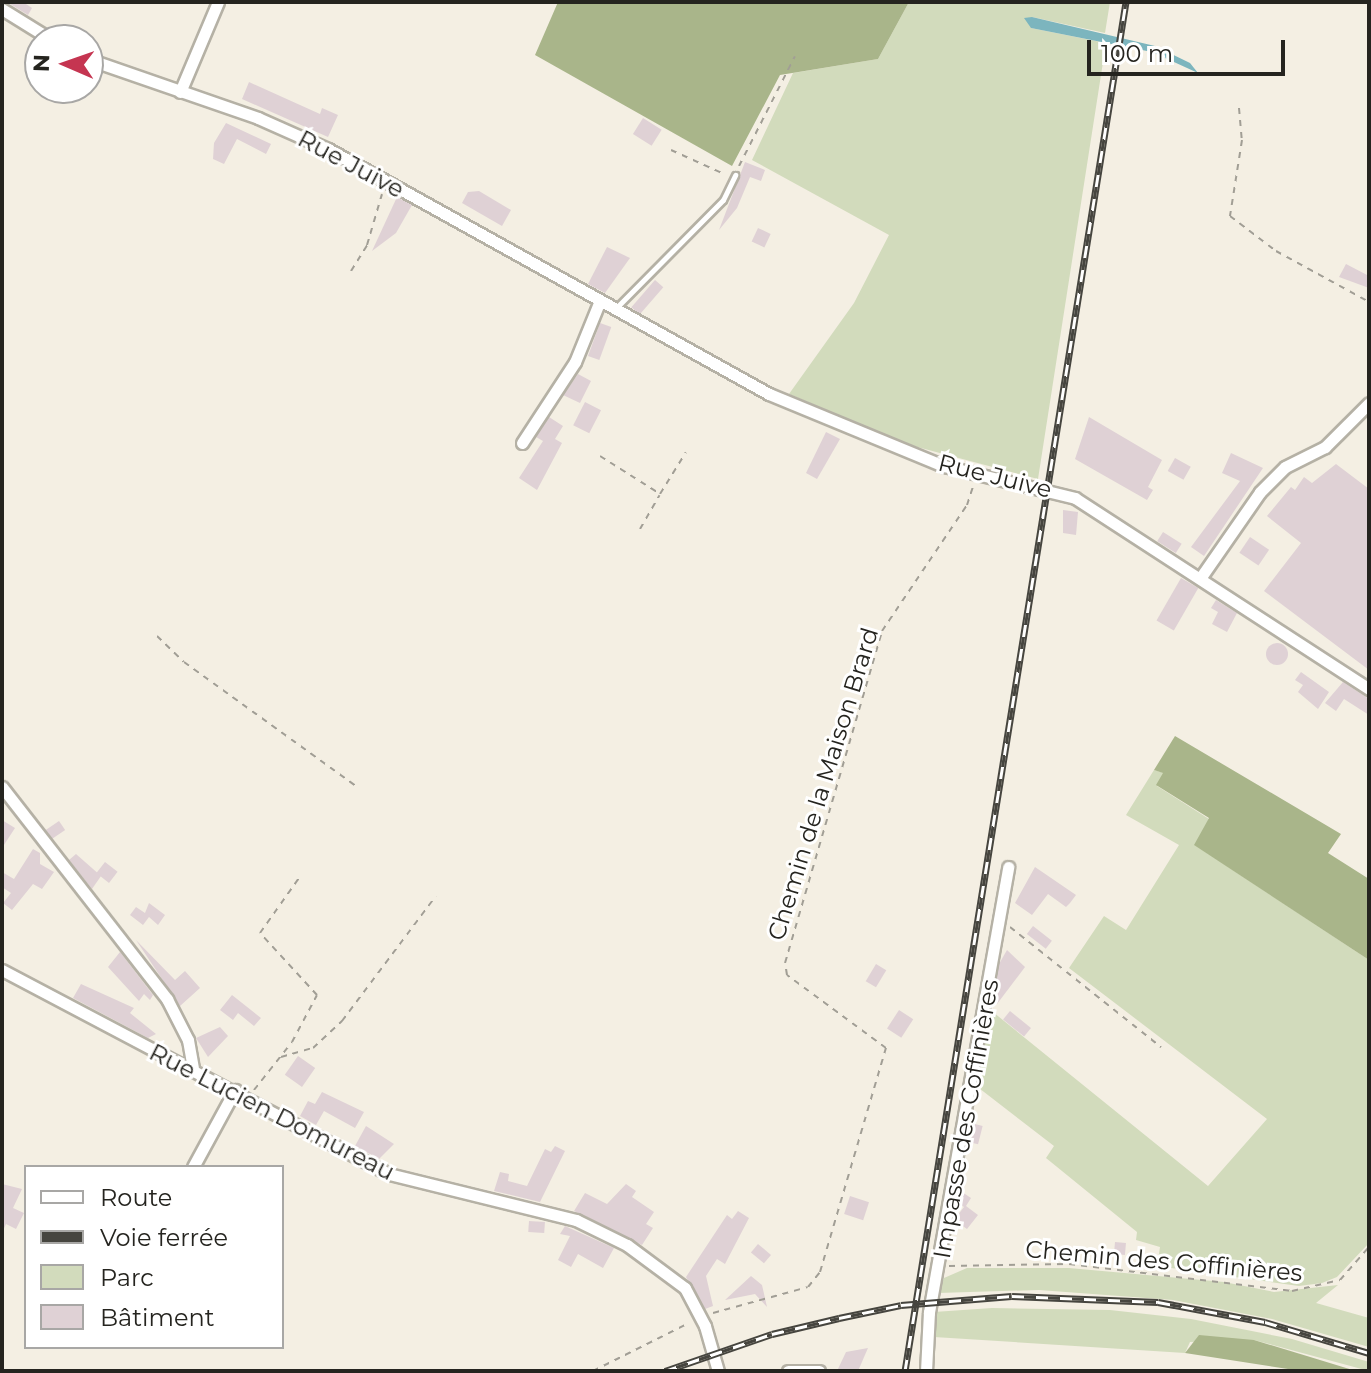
<!DOCTYPE html>
<html>
<head>
<meta charset="utf-8">
<style>
	body { margin:0 }
	#map { position:relative; width:1371px; height:1373px; overflow:hidden; background:#f4efe3; font-family:Montserrat,sans-serif }
	div>[style] { position:absolute }
	.green>* { inset:0; background:#d2dbbc }
	.forest>* { inset:0; background:#a9b58a }
	.water>* { inset:0; background:#7cb5be }
	.building>* { inset:0; background:#dfd1d5; transform-origin:0 0 }
	.round { border-radius:50% }
	.path>* { height:2px; margin-top:-1px; transform-origin:0; background:repeating-linear-gradient(90deg,#a19e95 0 6px,transparent 0 12px) }
	.roads { filter:drop-shadow(2px 0 #b5b1a5) drop-shadow(-2px 0 #b5b1a5) drop-shadow(0 2px #b5b1a5) drop-shadow(0 -2px #b5b1a5) }
	.service>* { height:5px; margin:-2.5px; padding:0 2.5px; transform-origin:2.5px; border-radius:2.5px; background:#fff }
	.minor>* { height:11px; margin:-5.5px; padding:0 5.5px; transform-origin:5.5px; border-radius:5.5px; background:#fff }
	.rail>* { height:7px; margin-top:-3.5px; transform-origin:0; background:repeating-linear-gradient(90deg,#fff 0 12px,#46453f 0 24px); box-sizing:border-box; border-block:2px solid #46453f }
	span { translate:-50% -50%; white-space:nowrap; text-align:center; line-height:1.15; -webkit-text-stroke:6px #fff; paint-order:stroke }
	.street-label { font-size:24px; color:#25241f }
	.frame { position:absolute; inset:0; border:4px solid #25241f; pointer-events:none }
	.legend { position:absolute; left:24px; top:1165px; width:260px; height:184px; box-sizing:border-box; background:#fff; border:2px solid #a8a7a5; margin:0; padding:10px 14px; list-style:none; font-size:24px; color:#25241f }
	.legend li { display:flex; align-items:center; gap:16px; height:40px }
	.legend b { width:40px; border:2px solid #a8a7a5 }
	.north { position:absolute; left:24px; top:24px; width:80px; height:80px; box-sizing:border-box; background:#fff; border:2px solid #a8a7a5; border-radius:50%; rotate:272deg; font-size:22px; font-weight:700; line-height:32px; text-align:center; color:#25241f }
	.north::after { content:''; display:block; margin:auto; width:28px; height:36px; background:#c53551; clip-path:polygon(50% 0,100% 100%,50% 72%,0 100%) }
	.scale { position:absolute; left:1087px; top:40px; width:198px; height:36px; box-sizing:border-box; border:4px solid #25241f; border-top:0; padding-left:10px; font-size:24px; line-height:28px; white-space:nowrap; color:#25241f; -webkit-text-stroke:6px #fff; paint-order:stroke }
</style>
</head>
<body>
<div id="map">
	<div class="green">
		<i style="clip-path:polygon(909px 2px,1110px 2px,1105px 33px,1032px 17px,1031px 28px,1106px 43px,1038px 479px,906px 444px,789px 394px,854px 303px,889px 235px,752px 160px,793px 73px,878px 59px)"></i>
		<i style="clip-path:polygon(1154px 770px,1164px 773px,1157px 786px,1209px 819px,1195px 845px,1369px 960px,1369px 1243px,1337px 1277px,1322px 1283px,1299px 1286px,1157px 1266px,1160px 1247px,1136px 1240px,1137px 1232px,1046px 1158px,1054px 1146px,975px 1085px,988px 1008px,1208px 1186px,1267px 1119px,1069px 968px,1104px 916px,1126px 930px,1179px 845px,1126px 815px)"></i>
		<i style="clip-path:polygon(967px 1268px,1069px 1268px,1224px 1282px,1274px 1292px,1338px 1285px,1316px 1303px,1369px 1318px,1369px 1347px,1272px 1319px,1173px 1300px,1039px 1290px,938px 1293px,944px 1278px)"></i>
		<i style="clip-path:polygon(992px 1308px,1110px 1310px,1191px 1319px,1292px 1339px,1369px 1362px,1369px 1371px,1254px 1340px,1190px 1342px,1185px 1353px,934px 1337px,934px 1312px)"></i>
	</div>
	<div class="forest">
		<i style="clip-path:polygon(558px 2px,909px 2px,878px 59px,780px 75px,732px 166px,535px 55px)"></i>
		<i style="clip-path:polygon(1175px 736px,1341px 834px,1328px 853px,1369px 879px,1369px 960px,1194px 845px,1209px 818px,1156px 785px,1163px 773px,1154px 770px)"></i>
		<i style="clip-path:polygon(1199px 1335px,1254px 1340px,1356px 1371px,1301px 1371px,1185px 1353px)"></i>
	</div>
	<div class="water">
		<i style="clip-path:polygon(1032px 17px,1155px 46px,1190px 63px,1198px 73px,1152px 52px,1031px 28px,1024px 18px)"></i>
	</div>
	<div class="building">
		<i style="clip-path:polygon(7px 2px,23px 2px,32px 8px,28px 15px)"></i>
		<i style="clip-path:polygon(249px 82px,320px 114px,322px 108px,338px 115px,328px 137px,242px 99px)"></i>
		<i style="left:643px;top:118px;width:22px;height:19px;rotate:32deg"></i>
		<i style="clip-path:polygon(226px 123px,271px 144px,266px 154px,237px 139px,224px 164px,213px 159px,214px 143px)"></i>
		<i style="clip-path:polygon(745px 162px,765px 170px,761px 181px,750px 177px,737px 208px,719px 230px)"></i>
		<i style="clip-path:polygon(479px 191px,511px 210px,502px 226px,462px 203px,468px 192px)"></i>
		<i style="clip-path:polygon(397px 197px,412px 205px,396px 233px,372px 251px)"></i>
		<i style="left:758px;top:228px;width:14px;height:15px;rotate:25deg"></i>
		<i style="clip-path:polygon(607px 247px,630px 258px,605px 293px,588px 284px)"></i>
		<i style="clip-path:polygon(1346px 264px,1369px 276px,1369px 288px,1339px 277px)"></i>
		<i style="left:655px;top:280px;width:11px;height:36px;rotate:41deg"></i>
		<i style="left:600px;top:323px;width:12px;height:35px;rotate:20deg"></i>
		<i style="clip-path:polygon(578px 374px,591px 381px,580px 403px,563px 395px)"></i>
		<i style="left:585px;top:402px;width:18px;height:26px;rotate:27deg"></i>
		<i style="clip-path:polygon(549px 417px,563px 426px,555px 439px,562px 443px,537px 490px,519px 478px,543px 441px,536px 437px)"></i>
		<i style="clip-path:polygon(1089px 417px,1162px 460px,1148px 487px,1153px 490px,1147px 500px,1075px 459px)"></i>
		<i style="clip-path:polygon(826px 432px,840px 439px,817px 479px,806px 473px)"></i>
		<i style="clip-path:polygon(1231px 453px,1263px 468px,1204px 556px,1191px 547px,1240px 481px,1222px 473px)"></i>
		<i style="left:1175px;top:458px;width:18px;height:15px;rotate:29deg"></i>
		<i style="clip-path:polygon(1336px 464px,1369px 489px,1369px 670px,1264px 591px,1301px 543px,1267px 516px,1291px 487px,1295px 490px,1304px 477px,1312px 483px)"></i>
		<i style="clip-path:polygon(1063px 510px,1078px 512px,1076px 535px,1063px 533px)"></i>
		<i style="left:1163px;top:532px;width:22px;height:11px;rotate:32deg"></i>
		<i style="left:1250px;top:537px;width:23px;height:19px;rotate:34deg"></i>
		<i style="left:1181px;top:578px;width:20px;height:49px;rotate:30deg"></i>
		<i style="clip-path:polygon(1216px 600px,1237px 613px,1227px 632px,1212px 624px,1218px 612px,1211px 608px)"></i>
		<i class="round" style="left:1266px;top:643px;width:22px;height:22px"></i>
		<i style="clip-path:polygon(1301px 672px,1329px 692px,1318px 709px,1298px 692px,1303px 685px,1295px 680px)"></i>
		<i style="clip-path:polygon(1343px 682px,1369px 699px,1369px 715px,1344px 699px,1336px 711px,1325px 703px)"></i>
		<i style="clip-path:polygon(2px 820px,15px 828px,2px 848px)"></i>
		<i style="left:59px;top:821px;width:11px;height:16px;rotate:56deg"></i>
		<i style="clip-path:polygon(33px 849px,40px 853px,40px 864px,54px 872px,42px 889px,33px 884px,12px 910px,3px 903px,11px 893px,2px 887px,2px 872px,14px 879px)"></i>
		<i style="clip-path:polygon(76px 854px,101px 876px,92px 889px,69px 860px)"></i>
		<i style="left:105px;top:862px;width:16px;height:14px;rotate:38deg"></i>
		<i style="clip-path:polygon(1035px 867px,1076px 895px,1070px 903px,1066px 907px,1048px 894px,1032px 915px,1015px 903px)"></i>
		<i style="clip-path:polygon(149px 903px,165px 915px,158px 925px,149px 917px,143px 925px,130px 915px,136px 907px,145px 913px)"></i>
		<i style="left:1033px;top:926px;width:24px;height:10px;rotate:38deg"></i>
		<i style="clip-path:polygon(136px 940px,175px 980px,185px 971px,200px 988px,180px 1006px)"></i>
		<i style="clip-path:polygon(1007px 950px,1025px 967px,997px 1004px,993px 1001px,999px 964px)"></i>
		<i style="clip-path:polygon(120px 952px,153px 995px,150px 1000px,144px 994px,139px 1001px,108px 967px)"></i>
		<i style="left:876px;top:964px;width:12px;height:20px;rotate:31deg"></i>
		<i style="clip-path:polygon(81px 984px,134px 1008px,130px 1013px,156px 1034px,148px 1038px,73px 998px)"></i>
		<i style="clip-path:polygon(232px 995px,261px 1018px,254px 1026px,238px 1013px,233px 1020px,220px 1010px)"></i>
		<i style="left:899px;top:1010px;width:17px;height:22px;rotate:33deg"></i>
		<i style="left:1010px;top:1011px;width:27px;height:11px;rotate:39deg"></i>
		<i style="clip-path:polygon(220px 1027px,228px 1036px,208px 1057px,196px 1038px)"></i>
		<i style="left:298px;top:1056px;width:21px;height:23px;rotate:35deg"></i>
		<i style="clip-path:polygon(322px 1092px,364px 1112px,355px 1128px,324px 1111px,316px 1125px,300px 1116px,308px 1101px,315px 1104px)"></i>
		<i style="left:971px;top:1123px;width:12px;height:19px;rotate:14deg"></i>
		<i style="clip-path:polygon(366px 1126px,394px 1144px,379px 1159px,355px 1146px)"></i>
		<i style="clip-path:polygon(555px 1146px,565px 1151px,540px 1202px,494px 1191px,500px 1172px,509px 1174px,508px 1181px,527px 1186px,545px 1149px,551px 1152px)"></i>
		<i style="clip-path:polygon(2px 1184px,22px 1189px,13px 1208px,24px 1213px,16px 1229px,6px 1224px,2px 1233px)"></i>
		<i style="clip-path:polygon(626px 1184px,636px 1191px,632px 1197px,654px 1212px,646px 1224px,653px 1228px,642px 1245px,574px 1211px,585px 1193px,607px 1204px)"></i>
		<i style="clip-path:polygon(959px 1190px,971px 1198px,966px 1206px,978px 1215px,967px 1229px,954px 1220px,964px 1207px,957px 1202px)"></i>
		<i style="left:850px;top:1196px;width:20px;height:19px;rotate:18deg"></i>
		<i style="clip-path:polygon(738px 1211px,749px 1218px,725px 1264px,717px 1259px,706px 1276px,713px 1306px,705px 1309px,686px 1277px,727px 1215px,732px 1219px)"></i>
		<i style="left:529px;top:1221px;width:16px;height:11px;rotate:4deg"></i>
		<i style="clip-path:polygon(565px 1226px,614px 1248px,603px 1268px,578px 1254px,571px 1267px,558px 1260px,570px 1236px,560px 1234px)"></i>
		<i style="left:1115px;top:1242px;width:11px;height:12px;rotate:5deg"></i>
		<i style="left:758px;top:1244px;width:17px;height:11px;rotate:40deg"></i>
		<i style="clip-path:polygon(751px 1276px,762px 1285px,767px 1307px,755px 1294px,725px 1300px)"></i>
		<i style="clip-path:polygon(868px 1348px,858px 1371px,837px 1371px,846px 1352px)"></i>
	</div>
	<div class="path">
		<i style="left:1239px;top:108px;width:32px;rotate:85deg"></i>
		<i style="left:1242px;top:140px;width:77px;rotate:99deg"></i>
		<i style="left:1230px;top:216px;width:58px;rotate:37.3deg"></i>
		<i style="left:1276px;top:251px;width:106px;rotate:28.7deg"></i>
		<i style="left:671px;top:150px;width:58px;rotate:24.4deg"></i>
		<i style="left:739px;top:166px;width:123px;rotate:-63deg"></i>
		<i style="left:351px;top:271px;width:31px;rotate:-58deg"></i>
		<i style="left:367px;top:245px;width:53px;rotate:-73.6deg"></i>
		<i style="left:600px;top:456px;width:71px;rotate:32.3deg"></i>
		<i style="left:660px;top:494px;width:49px;rotate:-58.2deg"></i>
		<i style="left:640px;top:529px;width:39px;rotate:-60deg"></i>
		<i style="left:157px;top:636px;width:37px;rotate:44deg"></i>
		<i style="left:184px;top:662px;width:213px;rotate:35.8deg"></i>
		<i style="left:1010px;top:927px;width:193px;rotate:38.5deg"></i>
		<i style="left:281px;top:1057px;width:33px;rotate:-16deg"></i>
		<i style="left:313px;top:1048px;width:40px;rotate:-43deg"></i>
		<i style="left:342px;top:1021px;width:156px;rotate:-53.1deg"></i>
		<i style="left:254px;top:1090px;width:61px;rotate:-51.6deg"></i>
		<i style="left:292px;top:1042px;width:53px;rotate:-62deg"></i>
		<i style="left:317px;top:995px;width:84px;rotate:-132.6deg"></i>
		<i style="left:260px;top:933px;width:71px;rotate:-54.7deg"></i>
		<i style="left:949px;top:1266px;width:120px;rotate:-1deg"></i>
		<i style="left:1069px;top:1264px;width:225px;rotate:6.9deg"></i>
		<i style="left:1292px;top:1291px;width:49px;rotate:-12.9deg"></i>
		<i style="left:1340px;top:1280px;width:44px;rotate:-48.7deg"></i>
		<i style="left:713px;top:1313px;width:98px;rotate:-15.3deg"></i>
		<i style="left:808px;top:1287px;width:19px;rotate:-51deg"></i>
		<i style="left:820px;top:1272px;width:234px;rotate:-73.6deg"></i>
		<i style="left:886px;top:1048px;width:123px;rotate:-143.6deg"></i>
		<i style="left:787px;top:975px;width:12px;rotate:-99deg"></i>
		<i style="left:785px;top:963px;width:346px;rotate:-73.7deg"></i>
		<i style="left:882px;top:631px;width:152px;rotate:-56deg"></i>
		<i style="left:967px;top:505px;width:19px;rotate:-72deg"></i>
		<i style="left:593px;top:1371px;width:107px;rotate:-26.6deg"></i>
	</div>
	<div class="roads">
		<div class="service">
			<i style="left:616px;top:308px;width:152px;rotate:-45.3deg"></i>
			<i style="left:723px;top:200px;width:28px;rotate:-64deg"></i>
		</div>
		<div class="minor">
			<i style="left:2px;top:9px;width:59px;rotate:31.8deg"></i>
			<i style="left:88px;top:59px;width:180px;rotate:19.1deg"></i>
			<i style="left:258px;top:118px;width:77px;rotate:23.9deg"></i>
			<i style="left:328px;top:149px;width:504px;rotate:29.05deg"></i>
			<i style="left:769px;top:394px;width:189px;rotate:22.4deg"></i>
			<i style="left:944px;top:466px;width:135px;rotate:13.7deg"></i>
			<i style="left:1075px;top:498px;width:351px;rotate:33deg"></i>
			<i style="left:180px;top:92px;width:98px;rotate:-67.1deg"></i>
			<i style="left:522px;top:443px;width:97px;rotate:-56.8deg"></i>
			<i style="left:575px;top:362px;width:64px;rotate:-67.9deg"></i>
			<i style="left:1201px;top:577px;width:103px;rotate:-55.2deg"></i>
			<i style="left:1260px;top:492px;width:35px;rotate:-45deg"></i>
			<i style="left:1285px;top:467px;width:45px;rotate:-26.6deg"></i>
			<i style="left:1325px;top:447px;width:62px;rotate:-45deg"></i>
			<i style="left:2px;top:787px;width:269px;rotate:52.1deg"></i>
			<i style="left:167px;top:999px;width:46px;rotate:62.9deg"></i>
			<i style="left:188px;top:1040px;width:28px;rotate:80deg"></i>
			<i style="left:2px;top:970px;width:437px;rotate:27.8deg"></i>
			<i style="left:389px;top:1174px;width:193px;rotate:13.8deg"></i>
			<i style="left:576px;top:1220px;width:57px;rotate:26.1deg"></i>
			<i style="left:627px;top:1245px;width:72px;rotate:36.6deg"></i>
			<i style="left:685px;top:1288px;width:43px;rotate:62.2deg"></i>
			<i style="left:705px;top:1326px;width:47px;rotate:73.9deg"></i>
			<i style="left:193px;top:1167px;width:88px;rotate:-61.4deg"></i>
			<i style="left:788px;top:1371px;width:31px"></i>
			<i style="left:926px;top:1371px;width:59px;rotate:-87.1deg"></i>
			<i style="left:929px;top:1312px;width:452px;rotate:-79.9deg"></i>
		</div>
	</div>
	<div class="rail">
		<i style="left:665px;top:1371px;width:113px;rotate:-19.1deg"></i>
		<i style="left:772px;top:1334px;width:69px;rotate:-13.4deg"></i>
		<i style="left:839px;top:1318px;width:63px;rotate:-11.8deg"></i>
		<i style="left:901px;top:1305px;width:111px;rotate:-4.6deg"></i>
		<i style="left:1012px;top:1296px;width:146px;rotate:2.4deg"></i>
		<i style="left:1158px;top:1302px;width:109px;rotate:10.6deg"></i>
		<i style="left:1265px;top:1322px;width:109px;rotate:16.6deg"></i>
		<i style="left:905px;top:1371px;width:1387px;rotate:-80.83deg"></i>
	</div>
	<div class="street-label">
		<span style="left:351px;top:164px;rotate:28deg">Rue Juive</span>
		<span style="left:995px;top:476px;rotate:14deg">Rue Juive</span>
		<span style="left:823px;top:784px;rotate:-73deg">Chemin de la Maison Brard</span>
		<span style="left:272px;top:1112px;rotate:27deg">Rue Lucien Domureau</span>
		<span style="left:966px;top:1119px;rotate:-80deg">Impasse des Coffinières</span>
		<span style="left:1164px;top:1261px;rotate:5deg">Chemin des Coffinières</span>
	</div>
	<div class="frame"></div>
	<ul class="legend">
	<li><b style="height:10px;background:#fff"></b>Route</li>
	<li><b style="height:10px;background:#46453f"></b>Voie ferrée</li>
	<li><b style="height:22px;background:#d2dbbc"></b>Parc</li>
	<li><b style="height:22px;background:#dfd1d5"></b>Bâtiment</li>
	</ul>
	<div class="north">N</div>
	<div class="scale">100 m</div>
</div>
</body>
</html>
